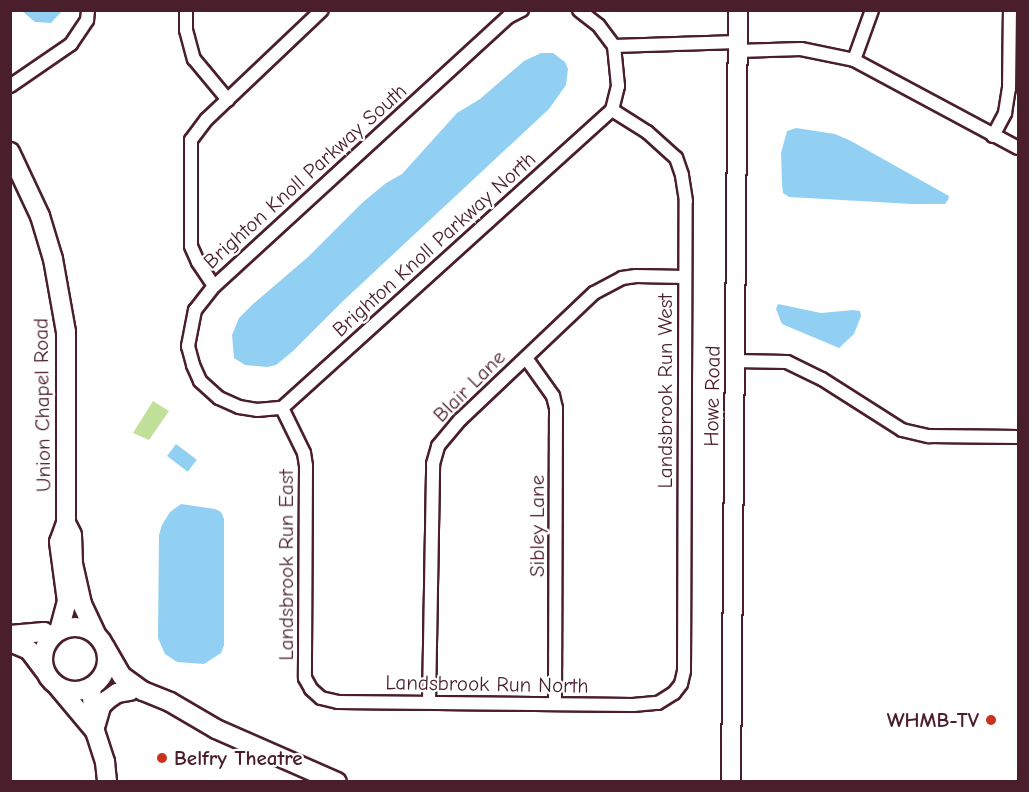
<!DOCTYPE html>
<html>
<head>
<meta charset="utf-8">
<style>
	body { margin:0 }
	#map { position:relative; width:1029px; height:792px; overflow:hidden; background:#fff; font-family:"Comic Neue",sans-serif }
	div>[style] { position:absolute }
	.green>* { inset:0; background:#c1e099 }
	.water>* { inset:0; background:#92d0f3; transform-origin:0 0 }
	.roads { filter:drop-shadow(2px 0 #4a1f2b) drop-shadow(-2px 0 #4a1f2b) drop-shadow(0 2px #4a1f2b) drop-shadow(0 -2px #4a1f2b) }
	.street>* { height:12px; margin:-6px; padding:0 6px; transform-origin:6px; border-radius:6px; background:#fff }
	.secondary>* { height:18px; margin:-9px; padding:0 9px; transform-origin:9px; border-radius:9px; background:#fff }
	.secondary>.ring { margin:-9px; padding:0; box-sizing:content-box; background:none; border:18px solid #fff; border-radius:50% }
	.dots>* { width:16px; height:16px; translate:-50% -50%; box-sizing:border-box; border:3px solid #fff; border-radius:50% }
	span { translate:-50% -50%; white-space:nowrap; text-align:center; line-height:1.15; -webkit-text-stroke:4.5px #fff; paint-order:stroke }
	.street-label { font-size:21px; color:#4a1f2b }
	.poi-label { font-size:21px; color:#4a1f2b; font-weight:700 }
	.right { translate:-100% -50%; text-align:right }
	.left { translate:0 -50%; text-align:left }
	.frame { position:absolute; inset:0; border:12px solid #4a1f2b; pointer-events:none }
</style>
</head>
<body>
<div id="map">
	<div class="green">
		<i style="clip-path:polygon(153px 401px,169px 411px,149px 440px,133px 433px)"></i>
	</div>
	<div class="water">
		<i style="clip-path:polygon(22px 11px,62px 11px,51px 23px,35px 22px)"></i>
		<i style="clip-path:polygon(541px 53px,553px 53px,565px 62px,568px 69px,566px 85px,549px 109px,342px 302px,293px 351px,276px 365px,267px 367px,245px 365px,234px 358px,232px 335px,239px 318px,253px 304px,308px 257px,362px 203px,386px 183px,402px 174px,457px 113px,480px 99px,524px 61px)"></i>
		<i style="clip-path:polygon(796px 128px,835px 134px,851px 141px,949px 196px,948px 200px,945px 204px,912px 204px,789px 197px,783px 193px,782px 185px,781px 153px,787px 131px)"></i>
		<i style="clip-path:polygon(778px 304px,821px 313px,853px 310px,860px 311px,861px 316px,854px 334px,839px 348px,782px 324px,776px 309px)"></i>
		<i style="left:176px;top:444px;width:26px;height:15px;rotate:37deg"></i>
		<i style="clip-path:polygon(181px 504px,215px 509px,221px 512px,224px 519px,224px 645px,221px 653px,204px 664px,177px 662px,165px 654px,158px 638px,159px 535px,162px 525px,170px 512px)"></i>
	</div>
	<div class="roads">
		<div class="street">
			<i style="left:186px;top:10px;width:20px;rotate:90deg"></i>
			<i style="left:186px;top:30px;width:30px;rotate:75deg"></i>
			<i style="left:194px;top:59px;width:53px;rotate:50.3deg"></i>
			<i style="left:522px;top:10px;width:16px;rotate:153deg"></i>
			<i style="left:508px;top:17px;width:398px;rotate:137.5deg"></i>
			<i style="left:214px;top:286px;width:31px;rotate:128deg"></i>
			<i style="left:195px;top:310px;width:37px;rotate:101deg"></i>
			<i style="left:188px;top:346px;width:20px;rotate:75deg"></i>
			<i style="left:193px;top:365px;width:17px;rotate:66deg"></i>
			<i style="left:200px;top:381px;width:25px;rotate:42deg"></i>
			<i style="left:219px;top:398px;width:22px;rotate:24deg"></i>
			<i style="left:239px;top:407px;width:18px;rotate:9deg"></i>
			<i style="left:257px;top:410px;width:25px;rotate:-5deg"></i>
			<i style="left:282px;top:408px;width:445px;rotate:-42.1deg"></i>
			<i style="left:612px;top:110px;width:25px;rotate:-76deg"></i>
			<i style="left:618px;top:86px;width:40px;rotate:-95.7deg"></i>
			<i style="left:614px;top:46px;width:26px;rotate:-127deg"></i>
			<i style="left:598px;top:25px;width:24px;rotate:-142deg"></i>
			<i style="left:614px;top:46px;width:124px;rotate:-1.8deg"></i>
			<i style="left:738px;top:51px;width:63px;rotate:-1.8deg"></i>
			<i style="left:801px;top:49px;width:54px;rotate:11.7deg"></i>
			<i style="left:854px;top:60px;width:186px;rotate:28.2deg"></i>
			<i style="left:854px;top:60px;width:53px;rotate:-70.2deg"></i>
			<i style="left:10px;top:86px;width:74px;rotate:-34.5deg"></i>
			<i style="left:71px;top:44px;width:29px;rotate:-56deg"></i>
			<i style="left:87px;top:20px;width:10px;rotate:-84deg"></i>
			<i style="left:993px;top:136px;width:26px;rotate:-62deg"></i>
			<i style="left:1005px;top:113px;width:24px;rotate:-81deg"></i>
			<i style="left:1009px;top:89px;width:79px;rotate:-89.3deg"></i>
			<i style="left:214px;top:286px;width:29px;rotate:-124deg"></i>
			<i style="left:198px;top:262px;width:17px;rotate:-114deg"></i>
			<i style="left:191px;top:246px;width:106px;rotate:-90deg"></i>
			<i style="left:191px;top:140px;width:26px;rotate:-53deg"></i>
			<i style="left:207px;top:119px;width:158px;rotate:-43.5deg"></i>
			<i style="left:526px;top:358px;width:47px;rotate:54.6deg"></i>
			<i style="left:553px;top:396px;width:12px;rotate:76deg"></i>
			<i style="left:556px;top:408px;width:296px;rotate:90.2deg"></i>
			<i style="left:735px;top:361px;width:52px;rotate:1.1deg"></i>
			<i style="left:787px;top:362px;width:39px;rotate:26deg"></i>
			<i style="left:822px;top:379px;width:95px;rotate:32.5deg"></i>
			<i style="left:902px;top:430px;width:28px;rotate:13deg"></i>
			<i style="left:929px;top:436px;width:89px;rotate:0.6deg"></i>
			<i style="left:282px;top:408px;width:50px;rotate:63.9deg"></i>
			<i style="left:304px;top:453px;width:13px;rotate:81deg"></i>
			<i style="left:306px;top:466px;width:212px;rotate:90.3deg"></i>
			<i style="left:305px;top:678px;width:13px;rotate:61deg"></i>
			<i style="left:311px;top:689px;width:13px;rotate:42deg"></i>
			<i style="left:321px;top:698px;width:17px;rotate:13deg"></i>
			<i style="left:338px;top:702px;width:295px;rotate:0.6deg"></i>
			<i style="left:633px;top:705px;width:25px;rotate:-5deg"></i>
			<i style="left:658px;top:703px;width:19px;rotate:-32deg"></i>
			<i style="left:674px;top:693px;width:11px;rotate:-52deg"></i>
			<i style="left:681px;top:684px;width:13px;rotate:-77deg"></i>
			<i style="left:684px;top:671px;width:470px;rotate:-89.8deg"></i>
			<i style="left:686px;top:201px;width:26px;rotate:-99deg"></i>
			<i style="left:682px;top:175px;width:18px;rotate:-109deg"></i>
			<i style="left:676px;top:158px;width:39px;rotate:-138deg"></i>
			<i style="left:647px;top:132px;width:41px;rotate:-147.8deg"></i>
			<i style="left:429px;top:702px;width:238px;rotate:-89deg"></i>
			<i style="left:433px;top:464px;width:19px;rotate:-74deg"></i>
			<i style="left:438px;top:446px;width:35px;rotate:-50deg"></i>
			<i style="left:461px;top:419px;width:183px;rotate:-43.5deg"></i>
			<i style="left:594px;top:293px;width:32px;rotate:-28deg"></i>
			<i style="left:622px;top:278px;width:14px;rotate:-8deg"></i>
			<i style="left:636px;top:276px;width:49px;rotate:1.2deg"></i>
		</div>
		<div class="secondary">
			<i style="left:10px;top:152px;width:71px;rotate:64.9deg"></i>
			<i style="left:40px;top:216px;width:45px;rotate:73.2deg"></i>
			<i style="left:53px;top:259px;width:74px;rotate:79.9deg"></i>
			<i style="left:66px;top:332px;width:191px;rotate:90deg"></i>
			<i style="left:66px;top:523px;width:20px;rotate:110deg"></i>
			<i style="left:59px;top:542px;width:60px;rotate:82.3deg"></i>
			<i style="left:67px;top:601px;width:30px;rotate:105deg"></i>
			<i style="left:66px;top:523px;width:13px;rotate:63deg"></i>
			<i style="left:72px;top:535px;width:29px;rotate:88deg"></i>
			<i style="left:73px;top:564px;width:41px;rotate:77.3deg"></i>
			<i style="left:82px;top:604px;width:33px;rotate:65deg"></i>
			<i class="ring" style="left:43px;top:627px;width:46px;height:46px"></i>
			<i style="left:10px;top:635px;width:34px;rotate:-5deg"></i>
			<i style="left:44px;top:632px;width:8px;rotate:30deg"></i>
			<i style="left:10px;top:642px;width:21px;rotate:23deg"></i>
			<i style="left:29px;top:650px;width:25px;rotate:53deg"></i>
			<i style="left:105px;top:647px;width:34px;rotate:60deg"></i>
			<i style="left:122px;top:676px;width:26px;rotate:36deg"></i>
			<i style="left:143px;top:691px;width:29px;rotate:22deg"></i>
			<i style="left:170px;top:702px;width:53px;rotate:30.4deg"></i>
			<i style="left:216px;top:729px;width:132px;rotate:23.7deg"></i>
			<i style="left:58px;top:687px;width:57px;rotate:49.9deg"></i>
			<i style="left:91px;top:687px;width:44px;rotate:84.8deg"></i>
			<i style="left:95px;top:731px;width:33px;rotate:72deg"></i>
			<i style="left:105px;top:762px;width:20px;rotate:84deg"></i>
			<i style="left:96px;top:724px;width:19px;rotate:-74deg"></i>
			<i style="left:101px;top:706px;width:8px;rotate:-45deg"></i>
			<i style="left:107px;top:700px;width:12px;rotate:-35deg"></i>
			<i style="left:117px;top:693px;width:13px;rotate:-9deg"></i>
			<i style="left:731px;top:782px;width:772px;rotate:-89.48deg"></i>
		</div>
	</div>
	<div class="dots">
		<i style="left:991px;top:720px;background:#c8321e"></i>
		<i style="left:162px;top:758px;background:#c8321e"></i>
	</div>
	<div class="street-label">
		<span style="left:305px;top:176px;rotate:-42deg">Brighton Knoll Parkway South</span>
		<span style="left:434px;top:244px;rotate:-42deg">Brighton Knoll Parkway North</span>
		<span style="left:469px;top:386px;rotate:-45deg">Blair Lane</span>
		<span style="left:665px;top:391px;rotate:-90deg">Landsbrook Run West</span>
		<span style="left:712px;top:396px;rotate:-89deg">Howe Road</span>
		<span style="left:42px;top:405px;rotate:-91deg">Union Chapel Road</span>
		<span style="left:537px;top:526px;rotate:-90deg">Sibley Lane</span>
		<span style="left:286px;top:565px;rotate:-90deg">Landsbrook Run East</span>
		<span style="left:487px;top:684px;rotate:1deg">Landsbrook Run North</span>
	</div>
	<div class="poi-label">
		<span class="right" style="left:979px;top:720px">WHMB-TV</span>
		<span class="left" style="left:174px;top:758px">Belfry Theatre</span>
	</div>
	<div class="frame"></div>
</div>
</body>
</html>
